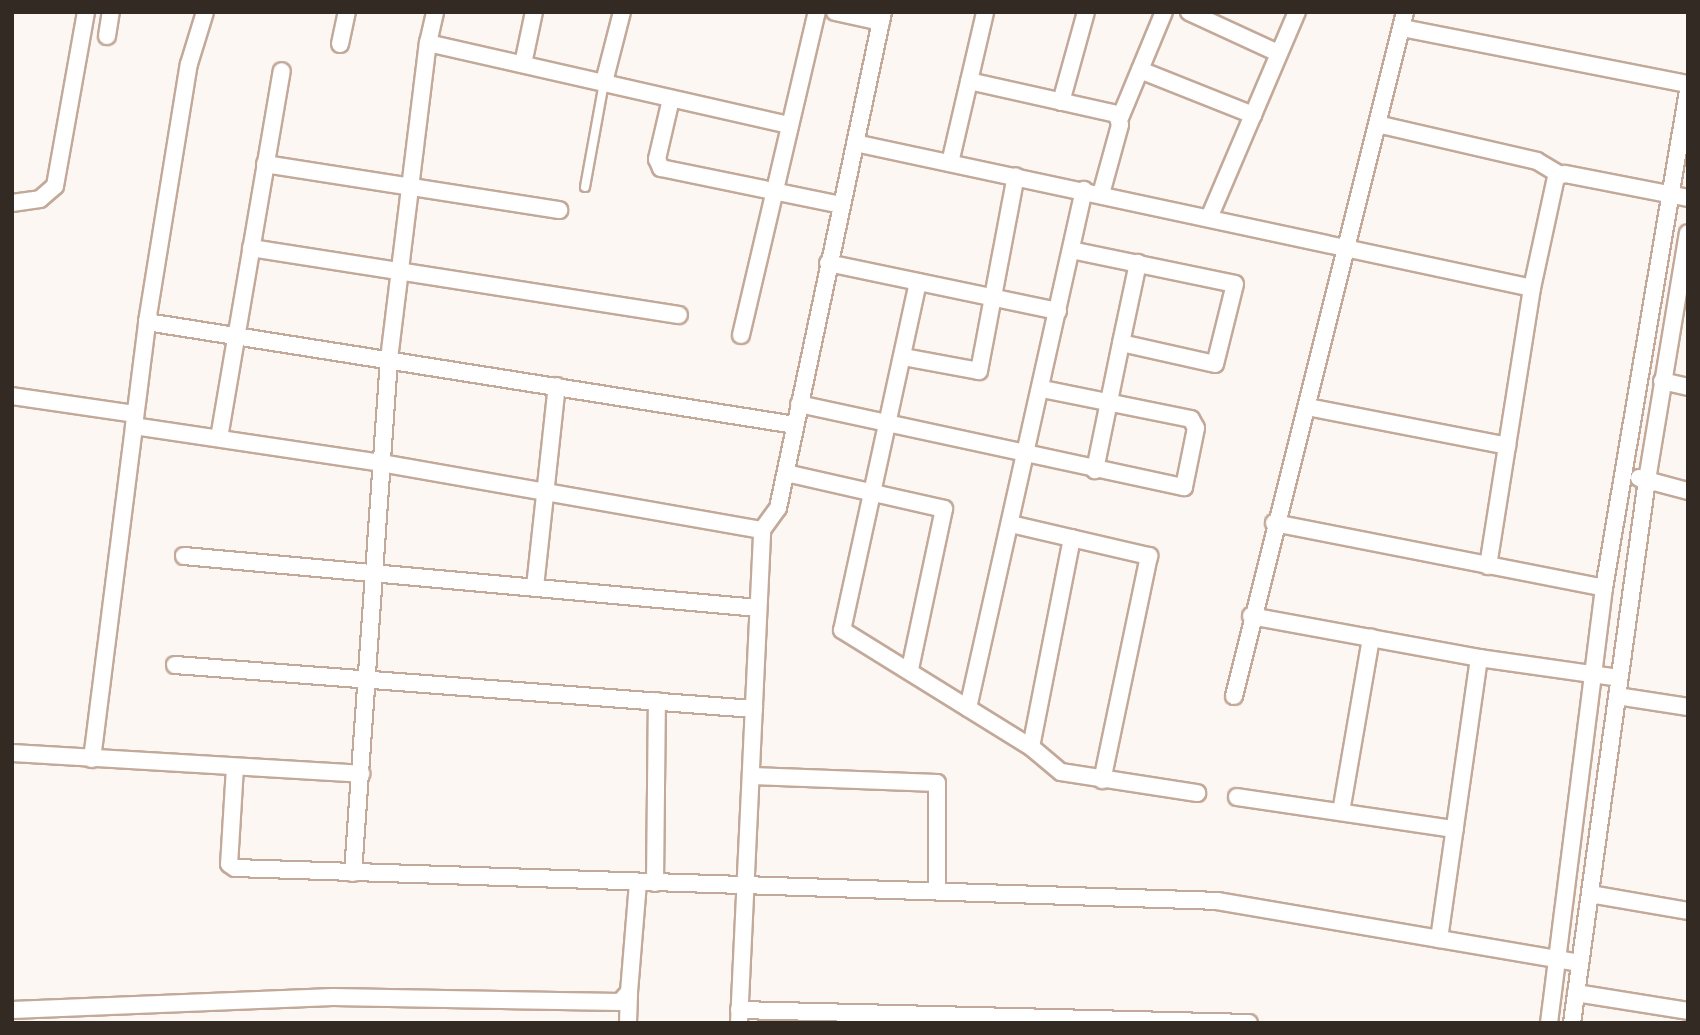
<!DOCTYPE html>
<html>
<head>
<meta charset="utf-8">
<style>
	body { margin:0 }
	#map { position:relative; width:1700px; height:1035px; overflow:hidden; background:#fdf7f4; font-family:"Nunito Sans",sans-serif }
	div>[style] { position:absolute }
	.roads { filter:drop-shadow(2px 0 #c2a999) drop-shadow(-2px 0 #c2a999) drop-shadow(0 2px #c2a999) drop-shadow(0 -2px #c2a999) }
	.service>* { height:8px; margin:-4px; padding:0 4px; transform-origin:4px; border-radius:4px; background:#fff }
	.minor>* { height:16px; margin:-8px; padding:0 8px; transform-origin:8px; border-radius:8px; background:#fff }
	span { translate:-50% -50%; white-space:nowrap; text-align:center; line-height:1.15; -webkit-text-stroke:7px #fdf7f4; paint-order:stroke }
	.frame { position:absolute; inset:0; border:14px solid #342a24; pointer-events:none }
</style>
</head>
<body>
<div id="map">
	<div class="roads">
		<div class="service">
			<i style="left:585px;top:187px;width:107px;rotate:-79.7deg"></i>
		</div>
		<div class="minor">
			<i style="left:835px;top:12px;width:47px;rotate:12.3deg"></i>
			<i style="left:1189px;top:12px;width:98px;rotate:24.7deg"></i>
			<i style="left:1402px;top:28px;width:291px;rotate:11.1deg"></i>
			<i style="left:107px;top:36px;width:24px;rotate:-81deg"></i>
			<i style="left:428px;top:43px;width:32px;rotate:-77deg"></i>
			<i style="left:340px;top:44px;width:33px;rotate:-78deg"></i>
			<i style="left:523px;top:64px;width:53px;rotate:-78.1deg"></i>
			<i style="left:1140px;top:70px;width:122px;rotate:21.7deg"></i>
			<i style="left:969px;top:81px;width:152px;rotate:12.6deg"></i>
			<i style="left:1117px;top:114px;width:11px;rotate:75deg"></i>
			<i style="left:1120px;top:125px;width:72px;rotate:105.4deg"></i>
			<i style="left:604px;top:82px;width:72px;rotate:-75.6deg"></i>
			<i style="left:671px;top:99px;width:62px;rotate:103.1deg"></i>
			<i style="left:657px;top:159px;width:10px;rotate:66deg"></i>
			<i style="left:661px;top:168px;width:184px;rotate:11.6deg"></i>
			<i style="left:1061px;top:102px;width:93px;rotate:-74.5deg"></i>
			<i style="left:1120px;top:118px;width:115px;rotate:-67.5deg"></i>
			<i style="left:1377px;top:124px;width:164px;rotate:13deg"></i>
			<i style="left:1537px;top:161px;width:26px;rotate:31deg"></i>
			<i style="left:855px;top:143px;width:692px;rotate:12.09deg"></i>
			<i style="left:950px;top:163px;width:155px;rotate:-76.9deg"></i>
			<i style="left:265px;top:164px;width:298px;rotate:8.9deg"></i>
			<i style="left:12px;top:203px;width:28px;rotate:-8deg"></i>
			<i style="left:40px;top:199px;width:20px;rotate:-41deg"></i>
			<i style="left:55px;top:186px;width:177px;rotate:-79.9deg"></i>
			<i style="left:1209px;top:218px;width:224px;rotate:-66.9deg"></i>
			<i style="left:251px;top:248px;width:433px;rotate:8.9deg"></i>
			<i style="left:1071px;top:250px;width:167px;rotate:11.7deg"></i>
			<i style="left:1235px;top:284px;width:82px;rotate:104deg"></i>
			<i style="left:1215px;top:364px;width:96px;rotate:-167.4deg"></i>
			<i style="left:1121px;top:343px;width:130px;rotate:101.6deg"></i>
			<i style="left:828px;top:263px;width:235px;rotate:11.8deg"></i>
			<i style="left:918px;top:282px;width:356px;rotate:102.3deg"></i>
			<i style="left:842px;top:630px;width:222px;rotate:31.8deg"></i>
			<i style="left:1031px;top:747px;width:39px;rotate:40deg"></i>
			<i style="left:1061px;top:772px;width:138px;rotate:8.8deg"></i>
			<i style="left:147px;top:322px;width:656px;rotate:9.03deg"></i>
			<i style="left:741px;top:335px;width:332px;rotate:-76.8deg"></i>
			<i style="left:1121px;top:343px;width:82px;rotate:-78deg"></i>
			<i style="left:904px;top:357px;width:76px;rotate:10.6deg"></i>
			<i style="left:979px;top:371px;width:198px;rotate:-79.3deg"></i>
			<i style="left:1662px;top:381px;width:27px;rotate:13deg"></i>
			<i style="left:12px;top:396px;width:124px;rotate:8.3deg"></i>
			<i style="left:799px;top:404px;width:394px;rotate:12.2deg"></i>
			<i style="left:1184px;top:487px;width:60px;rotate:-78.5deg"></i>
			<i style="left:1196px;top:428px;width:10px;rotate:-119deg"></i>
			<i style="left:1191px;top:419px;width:152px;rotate:-168.6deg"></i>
			<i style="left:1307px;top:407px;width:204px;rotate:11deg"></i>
			<i style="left:134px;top:426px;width:250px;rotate:8.5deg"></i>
			<i style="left:381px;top:463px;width:387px;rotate:10deg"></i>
			<i style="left:219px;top:438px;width:372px;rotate:-80.3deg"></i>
			<i style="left:786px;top:473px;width:162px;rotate:12.8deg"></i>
			<i style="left:944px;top:509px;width:164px;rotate:102deg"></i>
			<i style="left:1639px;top:478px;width:51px;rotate:14.9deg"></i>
			<i style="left:1274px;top:523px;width:336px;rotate:11.1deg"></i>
			<i style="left:1011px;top:524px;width:142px;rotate:13.1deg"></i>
			<i style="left:1149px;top:556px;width:229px;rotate:101.8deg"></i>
			<i style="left:184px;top:556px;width:576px;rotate:5.18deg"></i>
			<i style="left:1488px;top:566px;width:281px;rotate:-81deg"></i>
			<i style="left:1532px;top:288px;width:114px;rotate:-77.8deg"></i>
			<i style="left:1556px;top:177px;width:9px;rotate:-18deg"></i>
			<i style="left:1565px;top:174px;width:125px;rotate:11deg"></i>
			<i style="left:535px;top:587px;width:202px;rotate:-83.8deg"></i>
			<i style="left:1251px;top:616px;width:232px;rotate:10.4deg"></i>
			<i style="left:1479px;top:658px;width:284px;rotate:98.1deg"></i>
			<i style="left:1479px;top:658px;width:141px;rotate:8.1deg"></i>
			<i style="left:175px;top:665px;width:581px;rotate:4.35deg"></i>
			<i style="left:1234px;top:696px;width:705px;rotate:-75.96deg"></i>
			<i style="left:1617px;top:696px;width:72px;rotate:8.8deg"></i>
			<i style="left:968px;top:708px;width:531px;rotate:-77.38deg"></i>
			<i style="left:1031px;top:747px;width:213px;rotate:-78.9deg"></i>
			<i style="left:12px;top:753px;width:350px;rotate:3.4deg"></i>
			<i style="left:92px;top:759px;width:440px;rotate:-82.8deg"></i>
			<i style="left:147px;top:322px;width:261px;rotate:-80.8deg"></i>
			<i style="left:189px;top:64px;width:54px;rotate:-72.9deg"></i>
			<i style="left:235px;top:767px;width:97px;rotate:93.5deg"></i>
			<i style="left:229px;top:864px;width:7px;rotate:34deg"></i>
			<i style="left:235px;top:868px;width:983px;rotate:1.92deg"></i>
			<i style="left:1217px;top:901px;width:368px;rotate:9.7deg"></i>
			<i style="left:752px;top:776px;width:185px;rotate:2.2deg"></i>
			<i style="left:937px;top:783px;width:107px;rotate:90deg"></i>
			<i style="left:1237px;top:797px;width:220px;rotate:8.4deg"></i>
			<i style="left:1341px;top:812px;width:177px;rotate:-80.2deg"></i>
			<i style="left:353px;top:873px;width:515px;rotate:-85.99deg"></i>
			<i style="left:389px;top:359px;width:318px;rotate:-83deg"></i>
			<i style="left:428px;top:43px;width:371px;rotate:12.8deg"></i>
			<i style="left:655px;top:883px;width:182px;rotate:-89.4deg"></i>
			<i style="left:1590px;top:894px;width:99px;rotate:9.8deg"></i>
			<i style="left:1576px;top:993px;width:113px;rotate:9.1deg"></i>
			<i style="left:12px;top:1010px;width:321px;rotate:-2.3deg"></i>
			<i style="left:333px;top:997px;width:287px;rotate:1deg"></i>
			<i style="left:620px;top:1002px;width:13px;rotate:-48deg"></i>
			<i style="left:629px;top:992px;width:110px;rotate:-85.3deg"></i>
			<i style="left:739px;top:1010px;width:510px;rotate:1.46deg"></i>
			<i style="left:628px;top:1023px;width:31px;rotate:-88deg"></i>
			<i style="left:739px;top:1023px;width:494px;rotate:-87.3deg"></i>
			<i style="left:762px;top:530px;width:27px;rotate:-54deg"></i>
			<i style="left:778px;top:508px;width:507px;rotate:-78.05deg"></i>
			<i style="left:1549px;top:1023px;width:438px;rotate:-82.8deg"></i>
			<i style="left:1604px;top:588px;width:504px;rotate:-80.41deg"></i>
			<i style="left:1572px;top:1023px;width:548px;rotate:-82.14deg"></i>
			<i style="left:1647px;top:480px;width:250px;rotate:-80.6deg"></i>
		</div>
	</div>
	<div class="frame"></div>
</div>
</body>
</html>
